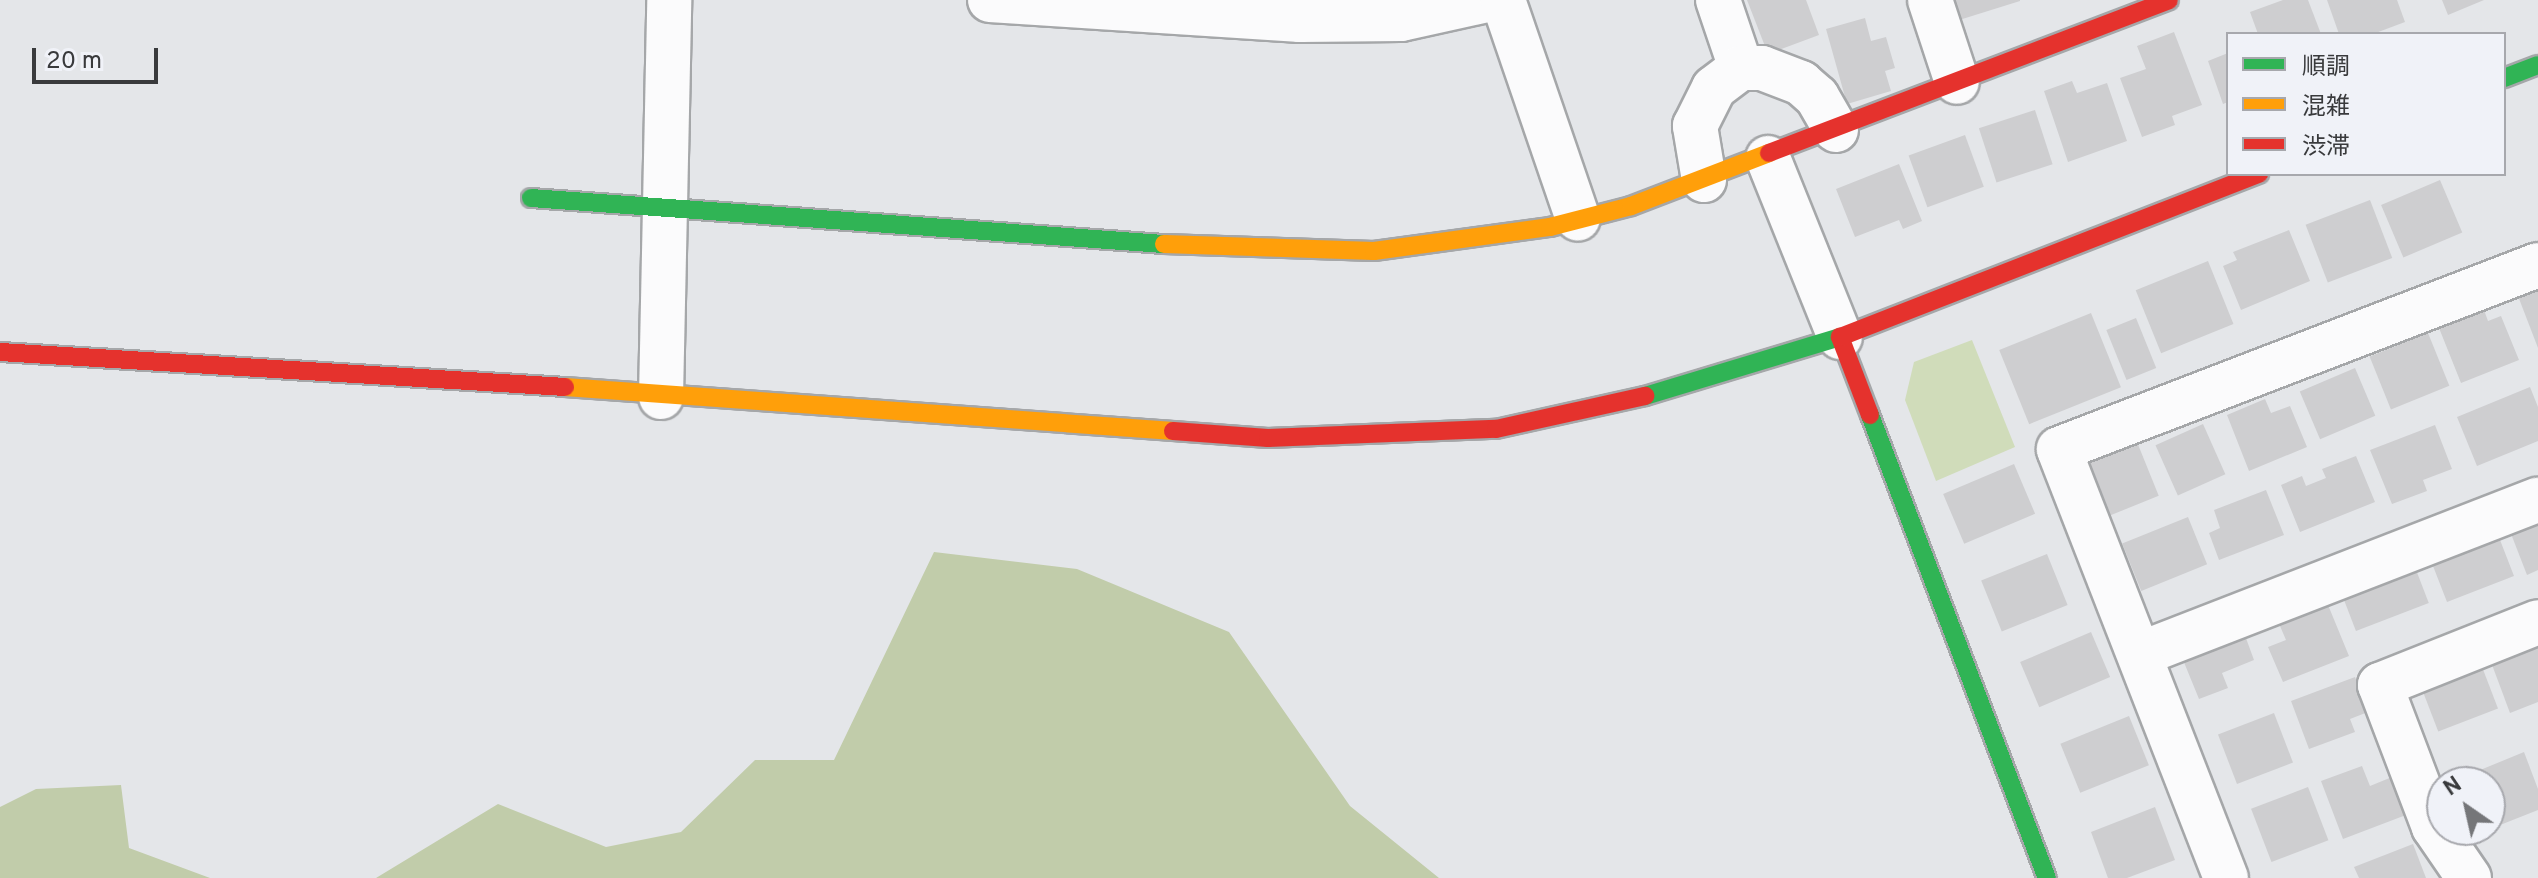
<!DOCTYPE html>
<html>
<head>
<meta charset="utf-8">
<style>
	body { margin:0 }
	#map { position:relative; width:2538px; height:878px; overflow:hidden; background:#e4e6e9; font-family:Overpass,"Noto Sans JP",sans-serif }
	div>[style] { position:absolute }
	.green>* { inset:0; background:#d0dcba }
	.forest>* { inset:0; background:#c1ccaa }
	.building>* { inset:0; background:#ceced0; transform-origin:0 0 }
	.roads { filter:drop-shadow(2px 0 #a5a7a9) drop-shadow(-2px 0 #a5a7a9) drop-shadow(0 2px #a5a7a9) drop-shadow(0 -2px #a5a7a9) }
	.street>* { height:44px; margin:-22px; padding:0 22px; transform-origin:22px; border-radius:22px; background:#fbfbfc }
	.fast>* { height:18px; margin:-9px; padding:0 9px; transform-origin:9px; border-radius:9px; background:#30b455 }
	.slow>* { height:18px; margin:-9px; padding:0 9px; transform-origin:9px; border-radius:9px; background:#ff9f0a }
	.jam>* { height:18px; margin:-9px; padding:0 9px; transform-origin:9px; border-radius:9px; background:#e5322d }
	span { translate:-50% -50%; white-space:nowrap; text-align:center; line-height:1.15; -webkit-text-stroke:6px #f0f2f8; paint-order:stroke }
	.legend { position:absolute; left:2226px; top:32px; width:280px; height:144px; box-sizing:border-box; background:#f0f2f8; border:2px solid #a7a8ad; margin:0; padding:10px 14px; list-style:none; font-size:24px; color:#393a3c }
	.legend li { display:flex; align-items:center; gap:16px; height:40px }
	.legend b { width:40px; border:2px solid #a7a8ad }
	.north { position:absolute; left:2426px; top:766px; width:80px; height:80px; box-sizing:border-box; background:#f0f2f8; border:2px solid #a7a8ad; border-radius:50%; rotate:326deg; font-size:22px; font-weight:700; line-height:32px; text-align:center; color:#393a3c }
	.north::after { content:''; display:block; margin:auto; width:28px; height:36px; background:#757679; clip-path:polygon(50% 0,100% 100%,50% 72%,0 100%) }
	.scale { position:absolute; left:32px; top:48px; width:126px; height:36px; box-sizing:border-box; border:4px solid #393a3c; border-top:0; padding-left:10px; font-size:24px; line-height:28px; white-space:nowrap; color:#393a3c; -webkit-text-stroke:6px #f0f2f8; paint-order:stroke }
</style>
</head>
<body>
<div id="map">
	<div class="green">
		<i style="clip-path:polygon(1972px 340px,2015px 447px,1936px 481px,1905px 400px,1914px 362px)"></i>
	</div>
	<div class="forest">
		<i style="clip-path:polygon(934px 552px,1077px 569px,1229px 632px,1350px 806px,1439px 878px,376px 878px,498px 804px,606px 847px,681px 832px,755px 760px,834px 760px)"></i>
		<i style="clip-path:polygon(121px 785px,129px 848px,210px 878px,0 878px,0 807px,36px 789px)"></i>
	</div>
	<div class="building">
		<i style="clip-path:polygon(1747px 0,1806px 0,1819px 35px,1768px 54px)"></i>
		<i style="clip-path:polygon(1949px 0,2020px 0,2020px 1px,1956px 21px)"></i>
		<i style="clip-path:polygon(2283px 0,2308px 0,2321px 34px,2258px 34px,2250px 12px)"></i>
		<i style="clip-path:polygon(2327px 0,2397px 0,2405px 22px,2373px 34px,2339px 34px)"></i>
		<i style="clip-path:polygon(2442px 0,2484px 0,2448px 15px)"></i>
		<i style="clip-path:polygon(1865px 18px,1871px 41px,1886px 37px,1895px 68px,1885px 71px,1891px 91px,1847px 104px,1826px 29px)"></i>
		<i style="clip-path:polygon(2174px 32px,2202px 105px,2172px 116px,2175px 125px,2142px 137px,2120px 78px,2146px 69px,2137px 46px)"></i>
		<i style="clip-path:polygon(2228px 53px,2228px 102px,2223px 104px,2208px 61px)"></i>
		<i style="clip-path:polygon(2072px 81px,2077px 93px,2107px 83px,2127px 141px,2068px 162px,2044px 91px)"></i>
		<i style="left:2035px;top:110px;width:57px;height:59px;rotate:72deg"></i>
		<i style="left:1965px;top:135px;width:55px;height:60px;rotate:70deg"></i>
		<i style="clip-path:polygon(1899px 164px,1922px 221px,1903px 229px,1899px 220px,1855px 237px,1836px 189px)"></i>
		<i style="left:2440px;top:180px;width:57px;height:64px;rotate:67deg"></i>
		<i style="left:2370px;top:200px;width:62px;height:69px;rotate:69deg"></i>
		<i style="clip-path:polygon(2289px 230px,2310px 281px,2241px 310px,2223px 266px,2237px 260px,2233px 252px)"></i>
		<i style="left:2208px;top:261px;width:68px;height:78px;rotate:68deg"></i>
		<i style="clip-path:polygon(2538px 288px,2538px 348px,2518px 296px)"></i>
		<i style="clip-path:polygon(2484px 310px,2488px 321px,2501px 316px,2519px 360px,2461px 383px,2439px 328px)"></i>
		<i style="left:2091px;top:313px;width:80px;height:99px;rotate:68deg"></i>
		<i style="left:2136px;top:318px;width:54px;height:32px;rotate:68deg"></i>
		<i style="left:2428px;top:333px;width:57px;height:63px;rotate:68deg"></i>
		<i style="left:2355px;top:368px;width:52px;height:60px;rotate:67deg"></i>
		<i style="clip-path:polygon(2530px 387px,2538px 407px,2538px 441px,2477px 466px,2457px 417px)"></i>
		<i style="clip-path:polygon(2265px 399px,2271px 413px,2290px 406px,2307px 447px,2249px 471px,2227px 415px)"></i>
		<i style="left:2203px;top:424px;width:55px;height:52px;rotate:66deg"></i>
		<i style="clip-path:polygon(2435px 425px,2452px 469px,2423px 480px,2427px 491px,2392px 504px,2370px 450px)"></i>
		<i style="left:2137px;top:442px;width:58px;height:56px;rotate:68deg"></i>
		<i style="clip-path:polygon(2356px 456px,2375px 502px,2300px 532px,2281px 485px,2302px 476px,2306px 486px,2326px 478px,2322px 469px)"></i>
		<i style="left:2014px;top:464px;width:54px;height:77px;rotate:67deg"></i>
		<i style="clip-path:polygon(2266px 490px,2284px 535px,2219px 560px,2209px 533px,2220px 528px,2214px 510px)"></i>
		<i style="clip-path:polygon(2538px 514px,2538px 570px,2527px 575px,2508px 526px)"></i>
		<i style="left:2188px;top:517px;width:51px;height:71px;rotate:68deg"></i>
		<i style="clip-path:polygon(2495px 527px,2514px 576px,2447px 602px,2433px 566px,2448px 560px,2443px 547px)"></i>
		<i style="left:2047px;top:554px;width:55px;height:71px;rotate:68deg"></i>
		<i style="left:2413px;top:562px;width:44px;height:78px;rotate:69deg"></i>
		<i style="clip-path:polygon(2326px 600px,2349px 656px,2283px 682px,2268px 647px,2286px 640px,2277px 619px)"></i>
		<i style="clip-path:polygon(2243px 630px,2254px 660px,2222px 673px,2228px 688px,2199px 699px,2181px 655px)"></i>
		<i style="left:2091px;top:632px;width:49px;height:77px;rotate:67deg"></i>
		<i style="clip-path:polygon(2538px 634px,2538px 702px,2510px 713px,2488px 654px)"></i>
		<i style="left:2479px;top:659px;width:53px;height:64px;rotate:69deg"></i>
		<i style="clip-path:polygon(2355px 677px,2368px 712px,2350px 719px,2355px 732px,2309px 749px,2291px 701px)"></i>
		<i style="left:2274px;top:713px;width:53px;height:60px;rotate:69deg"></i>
		<i style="left:2129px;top:716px;width:53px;height:74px;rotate:68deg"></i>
		<i style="clip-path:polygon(2524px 752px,2538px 789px,2538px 810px,2490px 829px,2490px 782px,2451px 782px)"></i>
		<i style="clip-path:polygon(2362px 766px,2370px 786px,2392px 777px,2406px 815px,2343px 839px,2321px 781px)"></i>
		<i style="left:2308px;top:787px;width:57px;height:61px;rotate:69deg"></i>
		<i style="clip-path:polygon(2155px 807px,2175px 860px,2127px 878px,2108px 878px,2091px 832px)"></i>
		<i style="clip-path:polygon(2413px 844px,2426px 878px,2359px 878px,2354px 867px)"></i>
	</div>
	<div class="roads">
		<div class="street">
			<i style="left:990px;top:0;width:311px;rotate:3.7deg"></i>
			<i style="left:1300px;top:20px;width:101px;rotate:-0.6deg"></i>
			<i style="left:1401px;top:19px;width:88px;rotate:-12.5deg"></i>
			<i style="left:1503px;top:0;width:231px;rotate:71.1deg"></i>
			<i style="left:1718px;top:0;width:72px;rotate:71.3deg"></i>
			<i style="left:1930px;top:0;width:86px;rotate:71.8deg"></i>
			<i style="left:1768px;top:158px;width:193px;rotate:68.1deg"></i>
			<i style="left:1704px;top:180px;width:55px;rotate:-99.5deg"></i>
			<i style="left:1695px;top:126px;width:42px;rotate:-63.4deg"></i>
			<i style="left:1714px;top:88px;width:34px;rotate:-37deg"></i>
			<i style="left:1741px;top:68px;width:21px"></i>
			<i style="left:1762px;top:68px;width:42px;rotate:21deg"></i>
			<i style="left:1801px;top:83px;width:21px;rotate:41deg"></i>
			<i style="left:1817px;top:97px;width:38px;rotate:60deg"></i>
			<i style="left:661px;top:397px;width:397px;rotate:-88.8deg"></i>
			<i style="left:2140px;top:654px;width:427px;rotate:-21.2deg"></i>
			<i style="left:2226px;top:878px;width:460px;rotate:-111.3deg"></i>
			<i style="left:2059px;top:449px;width:513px;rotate:-21.01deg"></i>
			<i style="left:2469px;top:878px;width:62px;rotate:-124.5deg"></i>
			<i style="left:2434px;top:827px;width:152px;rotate:-110.8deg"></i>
			<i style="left:2380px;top:685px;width:170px;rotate:-21.7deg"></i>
		</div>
		<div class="fast">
			<i style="left:2504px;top:78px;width:36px;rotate:-21deg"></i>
			<i style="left:531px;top:198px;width:635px;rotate:4.16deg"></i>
			<i style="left:1645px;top:396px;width:204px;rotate:-16.8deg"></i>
			<i style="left:1870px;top:415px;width:496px;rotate:69.1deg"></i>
		</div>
		<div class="slow">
			<i style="left:1164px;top:244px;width:210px;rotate:1.9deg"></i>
			<i style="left:1374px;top:251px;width:178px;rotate:-7.8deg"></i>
			<i style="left:1550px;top:227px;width:84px;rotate:-14.5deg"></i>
			<i style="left:1631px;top:206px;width:148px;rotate:-21deg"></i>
			<i style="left:565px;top:387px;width:610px;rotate:4.14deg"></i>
		</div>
		<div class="jam">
			<i style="left:1769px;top:153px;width:428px;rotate:-20.9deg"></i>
			<i style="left:0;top:352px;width:566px;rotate:3.54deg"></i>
			<i style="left:1870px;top:415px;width:84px;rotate:-111deg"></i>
			<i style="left:1840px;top:337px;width:450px;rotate:-21.3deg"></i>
			<i style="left:1173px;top:431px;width:95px;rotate:4.2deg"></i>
			<i style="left:1268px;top:438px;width:228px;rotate:-2.3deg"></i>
			<i style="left:1496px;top:429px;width:153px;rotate:-12.5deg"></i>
		</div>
	</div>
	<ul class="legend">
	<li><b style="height:10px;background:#30b455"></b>順調</li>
	<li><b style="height:10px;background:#ff9f0a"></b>混雑</li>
	<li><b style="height:10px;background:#e5322d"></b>渋滞</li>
	</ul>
	<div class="north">N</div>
	<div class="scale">20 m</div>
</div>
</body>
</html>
